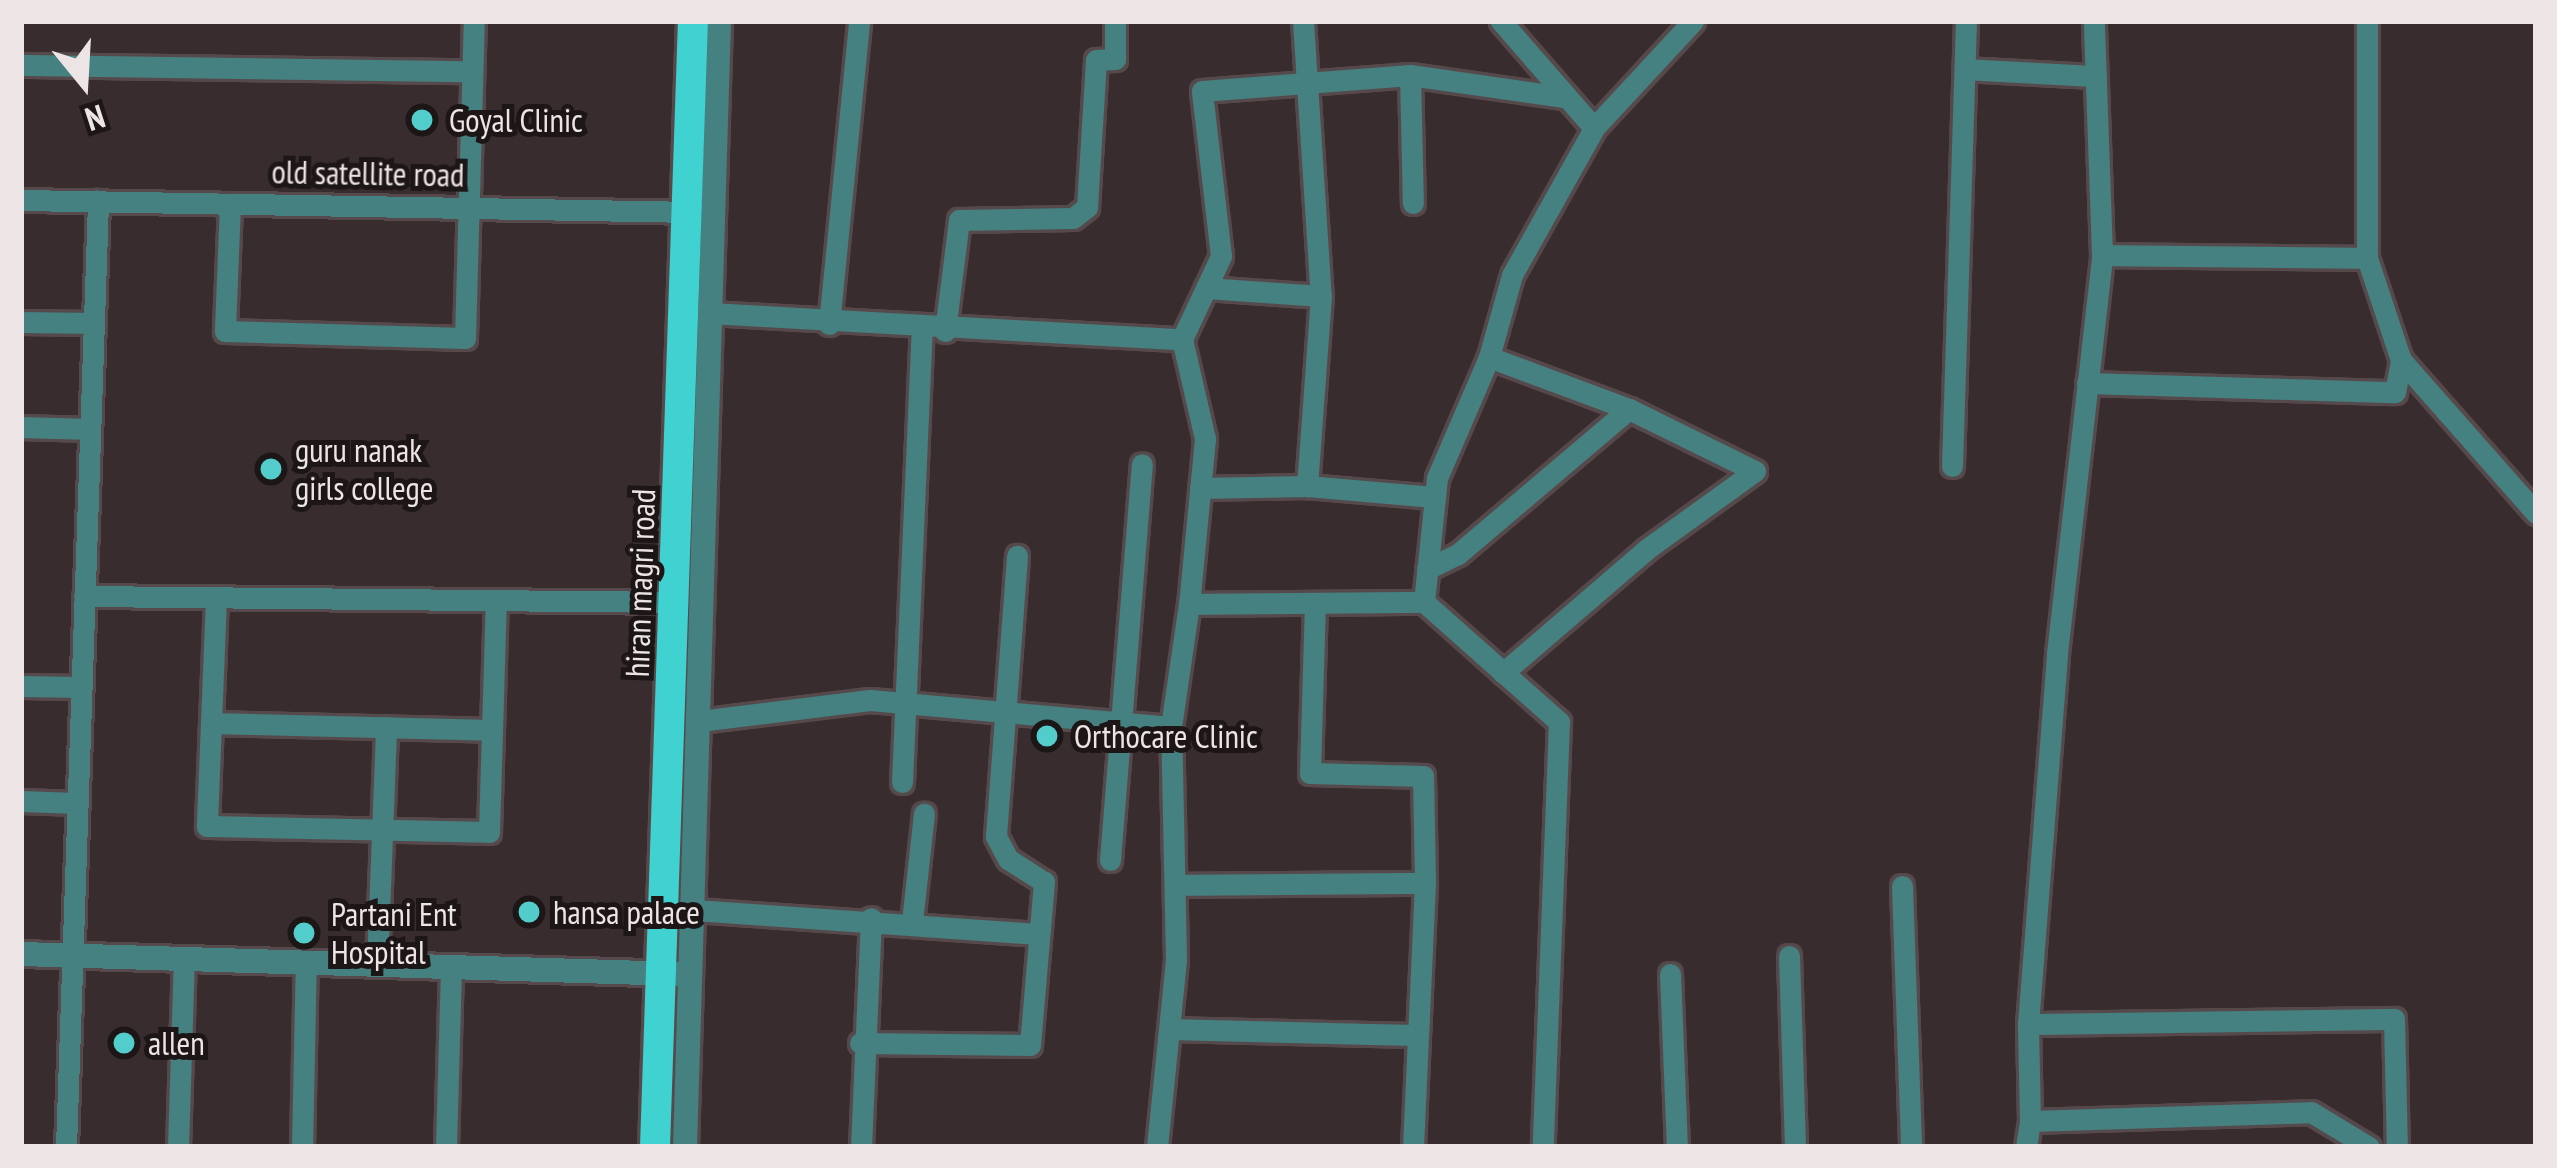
<!DOCTYPE html>
<html>
<head>
<meta charset="utf-8">
<style>
	body { margin:0 }
	#map { position:relative; width:2557px; height:1168px; overflow:hidden; background:#392c2e; font-family:"PT Sans Narrow",sans-serif }
	div>[style] { position:absolute }
	.roads { filter:drop-shadow(3px 0 #56494b) drop-shadow(-3px 0 #56494b) drop-shadow(0 3px #56494b) drop-shadow(0 -3px #56494b) }
	.minor>* { height:21px; margin:-10.5px; padding:0 10.5px; transform-origin:10.5px; border-radius:10.5px; background:#448180 }
	.tertiary>* { height:24px; margin:-12px; padding:0 12px; transform-origin:12px; border-radius:12px; background:#448180 }
	.primary>* { height:30px; margin:-15px; padding:0 15px; transform-origin:15px; border-radius:15px; background:#40d2d0 }
	.dots>* { width:33px; height:33px; translate:-50% -50%; box-sizing:border-box; border:6px solid #1c1617; border-radius:50% }
	span { translate:-50% -50%; white-space:nowrap; text-align:center; line-height:1.15; -webkit-text-stroke:10px #1c1617; paint-order:stroke }
	.poi-label { font-size:33px; color:#ede4e5 }
	.left { translate:0 -50%; text-align:left }
	.street-label { font-size:33px; color:#ede4e5 }
	.frame { position:absolute; inset:0; border:24px solid #ede4e5; pointer-events:none }
	.north { position:absolute; left:24px; top:24px; width:120px; height:120px; -webkit-text-stroke:9px #1c1617; paint-order:stroke; rotate:162deg; font-size:33px; font-weight:700; line-height:48px; text-align:center; color:#ede4e5 }
	.north::after { content:''; display:block; margin:auto; width:42px; height:54px; background:#ede4e5; clip-path:polygon(50% 0,100% 100%,50% 72%,0 100%) }
</style>
</head>
<body>
<div id="map">
	<div class="roads">
		<div class="minor">
			<i style="left:1303px;top:21px;width:276px;rotate:86.3deg"></i>
			<i style="left:1321px;top:296px;width:191px;rotate:94.2deg"></i>
			<i style="left:2367px;top:21px;width:237px;rotate:90deg"></i>
			<i style="left:2367px;top:258px;width:108px;rotate:71.6deg"></i>
			<i style="left:2401px;top:360px;width:204px;rotate:48.6deg"></i>
			<i style="left:21px;top:65px;width:451px;rotate:0.8deg"></i>
			<i style="left:1965px;top:69px;width:131px;rotate:3.1deg"></i>
			<i style="left:1410px;top:75px;width:128px;rotate:88.7deg"></i>
			<i style="left:1594px;top:128px;width:146px;rotate:-47.2deg"></i>
			<i style="left:21px;top:200px;width:677px;rotate:1.02deg"></i>
			<i style="left:230px;top:204px;width:127px;rotate:92.3deg"></i>
			<i style="left:225px;top:331px;width:240px;rotate:1.7deg"></i>
			<i style="left:465px;top:338px;width:317px;rotate:-88.4deg"></i>
			<i style="left:2102px;top:255px;width:265px;rotate:0.6deg"></i>
			<i style="left:1206px;top:288px;width:115px;rotate:4deg"></i>
			<i style="left:711px;top:313px;width:472px;rotate:3.2deg"></i>
			<i style="left:1182px;top:339px;width:92px;rotate:-64.8deg"></i>
			<i style="left:1221px;top:256px;width:166px;rotate:-96.6deg"></i>
			<i style="left:1202px;top:91px;width:209px;rotate:-4.4deg"></i>
			<i style="left:1410px;top:75px;width:154px;rotate:8.2deg"></i>
			<i style="left:21px;top:322px;width:73px;rotate:0.8deg"></i>
			<i style="left:829px;top:324px;width:304px;rotate:-84.3deg"></i>
			<i style="left:945px;top:331px;width:112px;rotate:-82.8deg"></i>
			<i style="left:959px;top:220px;width:114px;rotate:-1deg"></i>
			<i style="left:1073px;top:218px;width:18px;rotate:-38deg"></i>
			<i style="left:1087px;top:207px;width:147px;rotate:-86.5deg"></i>
			<i style="left:1096px;top:60px;width:19px;rotate:-3deg"></i>
			<i style="left:1115px;top:59px;width:38px;rotate:-90deg"></i>
			<i style="left:1182px;top:339px;width:103px;rotate:77deg"></i>
			<i style="left:1205px;top:439px;width:166px;rotate:95.5deg"></i>
			<i style="left:1489px;top:357px;width:149px;rotate:20.4deg"></i>
			<i style="left:1629px;top:409px;width:140px;rotate:26.2deg"></i>
			<i style="left:1755px;top:471px;width:133px;rotate:144.2deg"></i>
			<i style="left:1647px;top:549px;width:190px;rotate:139.3deg"></i>
			<i style="left:2087px;top:383px;width:308px;rotate:1.7deg"></i>
			<i style="left:2395px;top:392px;width:33px;rotate:-79deg"></i>
			<i style="left:21px;top:427px;width:69px;rotate:1.7deg"></i>
			<i style="left:1952px;top:466px;width:445px;rotate:-88.2deg"></i>
			<i style="left:1200px;top:488px;width:107px;rotate:-1.1deg"></i>
			<i style="left:1307px;top:486px;width:127px;rotate:5deg"></i>
			<i style="left:1427px;top:569px;width:34px;rotate:-26deg"></i>
			<i style="left:1458px;top:554px;width:224px;rotate:-40.3deg"></i>
			<i style="left:84px;top:596px;width:591px;rotate:0.58deg"></i>
			<i style="left:216px;top:598px;width:228px;rotate:92.3deg"></i>
			<i style="left:207px;top:826px;width:282px;rotate:1.2deg"></i>
			<i style="left:489px;top:832px;width:232px;rotate:-88.3deg"></i>
			<i style="left:1424px;top:602px;width:181px;rotate:41.6deg"></i>
			<i style="left:1559px;top:722px;width:425px;rotate:92.2deg"></i>
			<i style="left:1315px;top:603px;width:170px;rotate:91.7deg"></i>
			<i style="left:1310px;top:773px;width:113px;rotate:1.5deg"></i>
			<i style="left:1423px;top:776px;width:107px;rotate:88.9deg"></i>
			<i style="left:21px;top:686px;width:60px;rotate:1deg"></i>
			<i style="left:699px;top:721px;width:172px;rotate:-7deg"></i>
			<i style="left:870px;top:700px;width:302px;rotate:5.1deg"></i>
			<i style="left:1171px;top:727px;width:124px;rotate:-81.7deg"></i>
			<i style="left:1189px;top:604px;width:235px;rotate:-0.5deg"></i>
			<i style="left:1424px;top:602px;width:125px;rotate:-84deg"></i>
			<i style="left:1437px;top:478px;width:132px;rotate:-66.7deg"></i>
			<i style="left:1489px;top:357px;width:85px;rotate:-74.3deg"></i>
			<i style="left:1512px;top:275px;width:168px;rotate:-60.8deg"></i>
			<i style="left:1594px;top:128px;width:142px;rotate:-131deg"></i>
			<i style="left:211px;top:723px;width:281px;rotate:1.4deg"></i>
			<i style="left:902px;top:782px;width:452px;rotate:-87.5deg"></i>
			<i style="left:21px;top:801px;width:56px;rotate:2deg"></i>
			<i style="left:1110px;top:860px;width:397px;rotate:-85.4deg"></i>
			<i style="left:1175px;top:885px;width:250px;rotate:-0.5deg"></i>
			<i style="left:1425px;top:883px;width:264px;rotate:92.6deg"></i>
			<i style="left:1902px;top:886px;width:261px;rotate:88deg"></i>
			<i style="left:694px;top:910px;width:345px;rotate:4deg"></i>
			<i style="left:912px;top:922px;width:109px;rotate:-83.7deg"></i>
			<i style="left:1789px;top:956px;width:191px;rotate:88.2deg"></i>
			<i style="left:377px;top:965px;width:238px;rotate:-87.8deg"></i>
			<i style="left:1670px;top:974px;width:173px;rotate:87.7deg"></i>
			<i style="left:2028px;top:1024px;width:366px;rotate:-0.8deg"></i>
			<i style="left:2394px;top:1019px;width:128px;rotate:88.7deg"></i>
			<i style="left:1169px;top:1029px;width:249px;rotate:1.4deg"></i>
			<i style="left:860px;top:1043px;width:170px;rotate:0.7deg"></i>
			<i style="left:1030px;top:1045px;width:164px;rotate:-85.1deg"></i>
			<i style="left:1044px;top:882px;width:43px;rotate:-147.4deg"></i>
			<i style="left:1008px;top:859px;width:26px;rotate:-118deg"></i>
			<i style="left:996px;top:836px;width:281px;rotate:-85.7deg"></i>
			<i style="left:2030px;top:1121px;width:97px;rotate:-91.2deg"></i>
			<i style="left:2028px;top:1024px;width:372px;rotate:-85.5deg"></i>
			<i style="left:2057px;top:653px;width:401px;rotate:-83.5deg"></i>
			<i style="left:2102px;top:255px;width:234px;rotate:-92deg"></i>
			<i style="left:66px;top:1147px;width:947px;rotate:-88.06deg"></i>
			<i style="left:178px;top:1147px;width:188px;rotate:-88.2deg"></i>
			<i style="left:302px;top:1147px;width:184px;rotate:-88.8deg"></i>
			<i style="left:446px;top:1147px;width:180px;rotate:-88.4deg"></i>
			<i style="left:861px;top:1147px;width:229px;rotate:-87.5deg"></i>
			<i style="left:1157px;top:1147px;width:189px;rotate:-84.2deg"></i>
			<i style="left:1176px;top:959px;width:232px;rotate:-91.2deg"></i>
			<i style="left:2026px;top:1147px;width:26px;rotate:-81deg"></i>
			<i style="left:2030px;top:1121px;width:281px;rotate:-1.8deg"></i>
			<i style="left:2311px;top:1112px;width:68px;rotate:31.1deg"></i>
		</div>
		<div class="tertiary">
			<i style="left:21px;top:954px;width:657px;rotate:1.74deg"></i>
			<i style="left:685px;top:1147px;width:1127px;rotate:-88.27deg"></i>
		</div>
		<div class="primary">
			<i style="left:655px;top:1147px;width:1127px;rotate:-88.07deg"></i>
		</div>
	</div>
	<div class="dots">
		<i style="left:422px;top:120px;background:#53cdcb"></i>
		<i style="left:271px;top:469px;background:#53cdcb"></i>
		<i style="left:1047px;top:736px;background:#53cdcb"></i>
		<i style="left:529px;top:912px;background:#53cdcb"></i>
		<i style="left:304px;top:933px;background:#53cdcb"></i>
		<i style="left:124px;top:1043px;background:#53cdcb"></i>
	</div>
	<div class="poi-label">
		<span class="left" style="left:449px;top:120px">Goyal Clinic</span>
		<span class="left" style="left:295px;top:469px">guru nanak<br>girls college</span>
		<span class="left" style="left:1074px;top:736px">Orthocare Clinic</span>
		<span class="left" style="left:553px;top:912px">hansa palace</span>
		<span class="left" style="left:331px;top:933px">Partani Ent<br>Hospital</span>
		<span class="left" style="left:148px;top:1043px">allen</span>
	</div>
	<div class="street-label">
		<span style="left:368px;top:173px;rotate:1deg">old satellite road</span>
		<span style="left:640px;top:583px;rotate:-88deg">hiran magri road</span>
	</div>
	<div class="frame"></div>
	<div class="north">N</div>
</div>
</body>
</html>
